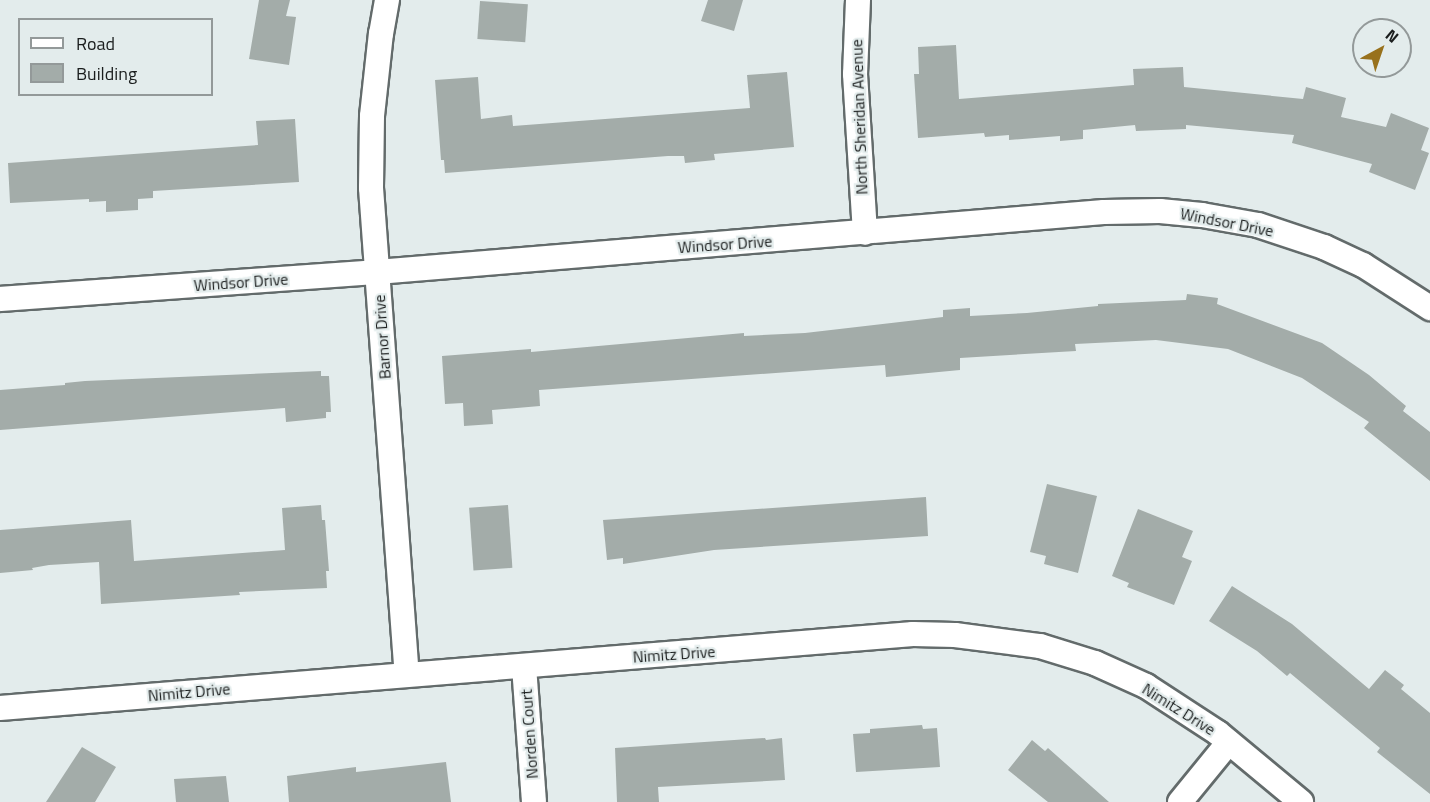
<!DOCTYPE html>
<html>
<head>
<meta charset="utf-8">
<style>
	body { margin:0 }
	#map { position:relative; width:1430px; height:802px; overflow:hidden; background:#e3ecec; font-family:"Titillium Web",sans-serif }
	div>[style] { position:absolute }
	.building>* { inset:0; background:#a3aca9; transform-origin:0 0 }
	.roads { filter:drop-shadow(2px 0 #636b6b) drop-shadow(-2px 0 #636b6b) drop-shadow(0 2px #636b6b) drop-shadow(0 -2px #636b6b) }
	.minor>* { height:24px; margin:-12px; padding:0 12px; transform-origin:12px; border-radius:12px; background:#fff }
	span { translate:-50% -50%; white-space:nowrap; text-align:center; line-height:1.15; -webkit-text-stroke:4.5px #e3ecec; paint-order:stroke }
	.street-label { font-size:16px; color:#1a1d1d }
	.legend { position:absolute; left:18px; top:18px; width:195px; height:78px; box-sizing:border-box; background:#e3ecec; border:2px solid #939999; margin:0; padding:8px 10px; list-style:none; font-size:18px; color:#1a1d1d }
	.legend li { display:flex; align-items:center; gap:12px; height:30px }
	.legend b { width:30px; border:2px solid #939999 }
	.north { position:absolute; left:1352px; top:18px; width:60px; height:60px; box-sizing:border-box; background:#e3ecec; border:2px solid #939999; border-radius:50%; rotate:40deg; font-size:16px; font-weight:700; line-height:24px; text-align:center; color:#1a1d1d }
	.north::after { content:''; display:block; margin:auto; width:21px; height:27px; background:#98711c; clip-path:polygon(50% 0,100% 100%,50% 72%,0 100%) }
</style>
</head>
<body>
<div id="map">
	<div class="building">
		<i style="clip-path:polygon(259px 0,290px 0,286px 16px,296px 17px,289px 65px,249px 59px)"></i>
		<i style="clip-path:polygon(708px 0,743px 0,734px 31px,701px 21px)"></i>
		<i style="left:480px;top:1px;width:48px;height:38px;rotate:4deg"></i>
		<i style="clip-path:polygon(956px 45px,959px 99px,1134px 85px,1133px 69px,1183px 67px,1184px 87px,1303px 99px,1306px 87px,1346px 98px,1341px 117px,1386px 127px,1391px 113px,1429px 128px,1421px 150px,1429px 153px,1415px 190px,1369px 172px,1372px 164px,1292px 143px,1294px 135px,1186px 125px,1186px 129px,1136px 131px,1135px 125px,1083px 130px,1083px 139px,1060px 141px,1060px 136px,1009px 140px,1009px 135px,985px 137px,984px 133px,918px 138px,914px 74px,919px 74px,918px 47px)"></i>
		<i style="clip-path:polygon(787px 72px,794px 147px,714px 154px,715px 160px,685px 163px,684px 156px,668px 156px,445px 173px,444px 160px,441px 160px,435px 80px,478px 77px,481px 119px,512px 115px,513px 126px,750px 108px,747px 75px)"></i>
		<i style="clip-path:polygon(295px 119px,299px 182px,153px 191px,153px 198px,138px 199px,138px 210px,106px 212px,106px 201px,89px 202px,89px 199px,10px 203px,8px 163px,258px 145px,256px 121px)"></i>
		<i style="clip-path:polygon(1187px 294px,1218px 298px,1217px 304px,1322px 343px,1369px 375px,1406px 406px,1403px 411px,1430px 432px,1430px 481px,1364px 428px,1369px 422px,1302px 378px,1228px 349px,1156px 340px,1075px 344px,1076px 351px,960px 358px,960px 370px,886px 377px,885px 365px,539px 390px,540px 406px,492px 410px,493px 424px,464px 426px,463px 403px,445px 404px,442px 356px,531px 349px,531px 352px,744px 333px,744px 336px,805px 333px,943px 317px,943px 310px,970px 308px,970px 316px,1027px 313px,1098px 306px,1098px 304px,1186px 300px)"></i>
		<i style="clip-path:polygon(321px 371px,321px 376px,329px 376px,331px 412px,326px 412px,326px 418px,286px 422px,285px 408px,0 430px,0 390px,65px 385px,65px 383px,85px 381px)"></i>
		<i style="clip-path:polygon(1047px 484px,1097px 496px,1078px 573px,1044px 564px,1046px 556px,1030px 552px)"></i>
		<i style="clip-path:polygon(926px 497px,928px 536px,714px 550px,623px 564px,623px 558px,607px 560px,603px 520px)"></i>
		<i style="clip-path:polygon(321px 505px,322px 520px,325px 520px,329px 571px,326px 571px,327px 588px,239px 592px,240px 595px,101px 604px,99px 562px,49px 565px,32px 568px,33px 570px,0 573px,0 530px,131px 520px,134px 561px,285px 550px,282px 508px)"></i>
		<i style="left:508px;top:505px;width:63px;height:39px;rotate:86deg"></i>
		<i style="clip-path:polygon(1138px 509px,1193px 531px,1182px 557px,1192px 561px,1174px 605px,1127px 587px,1129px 583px,1112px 576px)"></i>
		<i style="clip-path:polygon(1232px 586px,1292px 624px,1369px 689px,1385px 670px,1404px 685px,1401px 689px,1430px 713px,1430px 794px,1377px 752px,1380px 748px,1290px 673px,1287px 676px,1257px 651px,1209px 621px)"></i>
		<i style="clip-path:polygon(922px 725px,923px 729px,937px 728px,940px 767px,856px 772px,853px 734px,870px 733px,870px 729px)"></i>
		<i style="clip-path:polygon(765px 738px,766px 740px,782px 738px,785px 780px,658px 787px,659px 802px,617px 802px,615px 748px)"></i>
		<i style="clip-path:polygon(1032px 740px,1045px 751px,1048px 748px,1109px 802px,1048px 802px,1008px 770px)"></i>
		<i style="clip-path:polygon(82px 747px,116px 767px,95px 802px,46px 802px)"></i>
		<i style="clip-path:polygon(446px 762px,451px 802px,289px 802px,287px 776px,356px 767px,356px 772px)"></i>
		<i style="clip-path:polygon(226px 776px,229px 802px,176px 802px,174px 779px)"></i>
	</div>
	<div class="roads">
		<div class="minor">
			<i style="left:387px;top:0;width:34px;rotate:100deg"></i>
			<i style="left:381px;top:33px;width:83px;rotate:96.2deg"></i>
			<i style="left:372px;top:116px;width:72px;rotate:90.8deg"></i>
			<i style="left:371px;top:188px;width:488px;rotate:85.8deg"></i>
			<i style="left:858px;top:0;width:74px;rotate:92.3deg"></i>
			<i style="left:855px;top:74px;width:159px;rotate:86.4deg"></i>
			<i style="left:0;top:299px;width:378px;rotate:-4.1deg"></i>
			<i style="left:377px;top:272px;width:729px;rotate:-4.72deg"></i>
			<i style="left:1104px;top:212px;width:56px;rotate:-1deg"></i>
			<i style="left:1160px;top:211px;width:42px;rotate:5.4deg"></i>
			<i style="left:1202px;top:215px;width:57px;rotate:10.1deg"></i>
			<i style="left:1258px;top:225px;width:70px;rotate:18.4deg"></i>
			<i style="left:1324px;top:247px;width:43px;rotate:24.8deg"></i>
			<i style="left:1363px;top:265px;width:80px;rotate:32.7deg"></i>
			<i style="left:524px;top:666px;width:136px;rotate:85.8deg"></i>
			<i style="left:0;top:708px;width:916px;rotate:-4.63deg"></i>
			<i style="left:913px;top:634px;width:42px;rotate:1.4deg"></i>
			<i style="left:955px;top:635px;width:86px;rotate:7.4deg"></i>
			<i style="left:1040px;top:646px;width:58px;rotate:17.2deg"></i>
			<i style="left:1095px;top:663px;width:56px;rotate:24.3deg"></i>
			<i style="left:1146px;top:686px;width:86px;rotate:33.1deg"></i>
			<i style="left:1218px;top:733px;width:108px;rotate:39.7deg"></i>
			<i style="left:1180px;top:802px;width:77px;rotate:-50.8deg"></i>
		</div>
	</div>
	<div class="street-label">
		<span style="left:859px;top:117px;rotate:-92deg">North Sheridan Avenue</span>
		<span style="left:1227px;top:222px;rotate:11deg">Windsor Drive</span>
		<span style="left:725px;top:244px;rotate:-4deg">Windsor Drive</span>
		<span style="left:241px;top:282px;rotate:-4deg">Windsor Drive</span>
		<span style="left:382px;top:337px;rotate:-94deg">Barnor Drive</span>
		<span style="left:674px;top:654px;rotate:-4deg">Nimitz Drive</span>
		<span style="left:189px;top:692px;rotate:-5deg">Nimitz Drive</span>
		<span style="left:1179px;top:709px;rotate:32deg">Nimitz Drive</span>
		<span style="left:529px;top:734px;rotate:-94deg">Norden Court</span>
	</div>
	<ul class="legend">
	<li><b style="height:8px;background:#fff"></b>Road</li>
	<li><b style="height:16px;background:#a3aca9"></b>Building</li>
	</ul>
	<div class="north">N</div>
</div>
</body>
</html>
